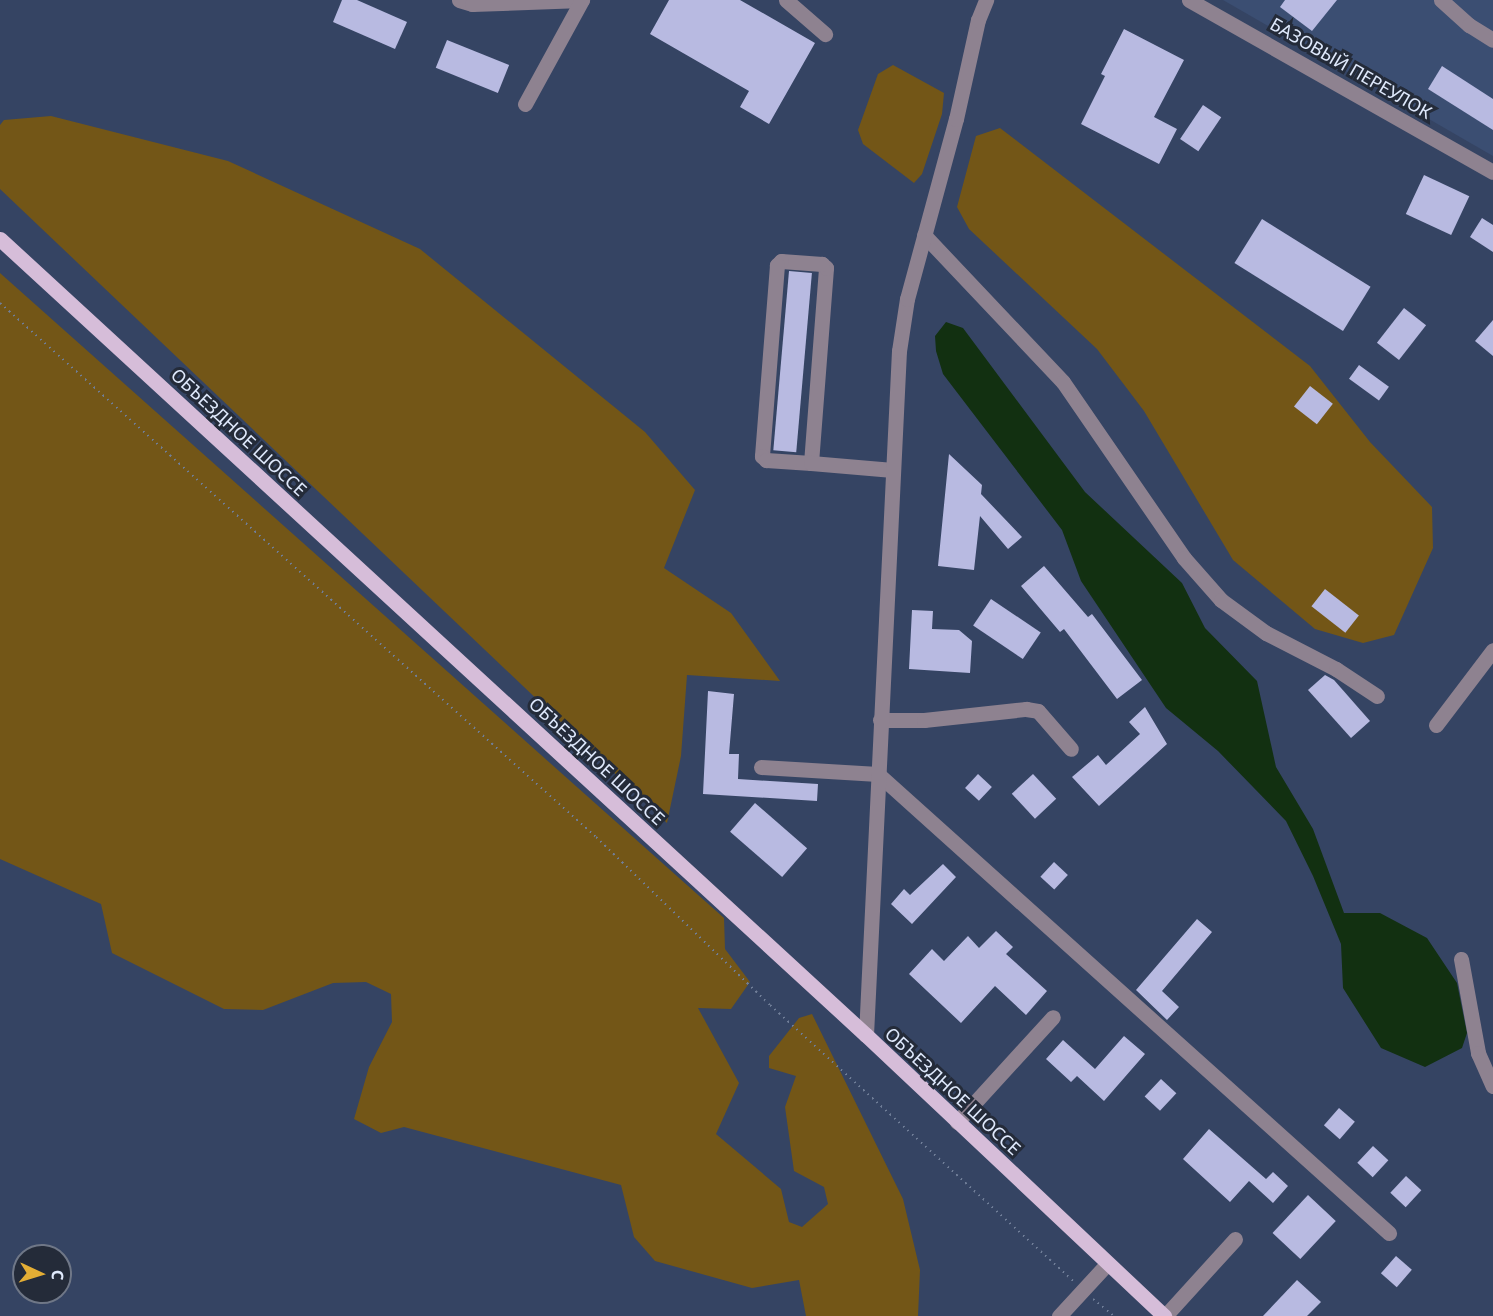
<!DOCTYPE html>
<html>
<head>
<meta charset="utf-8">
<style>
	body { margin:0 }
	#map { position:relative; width:1493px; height:1316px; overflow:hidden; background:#354463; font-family:"Noto Sans",sans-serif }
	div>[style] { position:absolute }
	.built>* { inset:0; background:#3b4e72 }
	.green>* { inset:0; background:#735617 }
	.water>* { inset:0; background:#123011 }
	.building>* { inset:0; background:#b8bae1; transform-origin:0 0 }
	.path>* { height:2px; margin-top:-1px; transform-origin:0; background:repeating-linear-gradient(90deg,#707e98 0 1.5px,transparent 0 6px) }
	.minor>* { height:15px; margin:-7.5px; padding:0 7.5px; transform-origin:7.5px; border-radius:7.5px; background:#8e8290 }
	.major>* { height:15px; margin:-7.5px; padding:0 7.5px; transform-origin:7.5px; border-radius:7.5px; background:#d6bdd9 }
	span { translate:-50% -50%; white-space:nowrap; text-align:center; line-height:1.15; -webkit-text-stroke:6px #242b39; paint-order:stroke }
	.street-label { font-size:18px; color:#dfe9fc }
	.north { position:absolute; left:12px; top:1244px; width:60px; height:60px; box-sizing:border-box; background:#242b39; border:2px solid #6f7787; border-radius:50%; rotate:94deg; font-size:16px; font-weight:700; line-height:24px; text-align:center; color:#dfe9fc }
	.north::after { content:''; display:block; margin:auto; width:21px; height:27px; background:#e4ae35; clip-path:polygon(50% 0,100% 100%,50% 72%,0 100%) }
</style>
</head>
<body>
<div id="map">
	<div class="built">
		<i style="clip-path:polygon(1223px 0,1493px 0,1493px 156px)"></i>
	</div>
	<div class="green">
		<i style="clip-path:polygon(893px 65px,944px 93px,942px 114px,922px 174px,914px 183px,863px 144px,858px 130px,878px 74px)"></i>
		<i style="clip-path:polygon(51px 116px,228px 161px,420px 249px,645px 432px,695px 490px,664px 568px,731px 613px,780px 681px,687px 675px,681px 756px,667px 823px,0 189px,0 125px,4px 120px)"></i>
		<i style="clip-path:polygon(1000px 128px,1310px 366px,1370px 442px,1432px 507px,1433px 548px,1394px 635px,1363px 643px,1315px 629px,1233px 560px,1144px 411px,1097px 349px,969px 229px,957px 207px,976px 136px)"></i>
		<i style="clip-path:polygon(0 273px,724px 918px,725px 949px,750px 982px,731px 1009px,698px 1008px,739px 1083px,716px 1134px,781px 1189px,789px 1222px,802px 1227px,828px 1204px,824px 1187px,794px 1171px,785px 1107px,796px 1076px,769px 1068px,769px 1056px,799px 1018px,812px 1014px,903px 1199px,920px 1270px,918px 1316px,806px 1316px,799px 1280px,752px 1288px,655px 1261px,634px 1237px,621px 1185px,404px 1127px,381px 1133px,354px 1119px,369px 1067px,392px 1022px,391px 994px,366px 982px,333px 983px,263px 1010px,224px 1009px,112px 953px,101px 904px,0 859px)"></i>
	</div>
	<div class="water">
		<i style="clip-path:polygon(946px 322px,963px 328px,1085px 492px,1182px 583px,1205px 628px,1257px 681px,1276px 767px,1313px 829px,1344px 913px,1380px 913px,1427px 938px,1457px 983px,1467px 1033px,1462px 1048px,1425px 1067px,1381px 1048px,1343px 988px,1341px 944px,1313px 876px,1286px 821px,1218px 751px,1166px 708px,1081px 581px,1062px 530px,943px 374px,936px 351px,935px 336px)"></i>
	</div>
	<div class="building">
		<i style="clip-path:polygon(342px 0,357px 0,407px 22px,395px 49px,333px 22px)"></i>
		<i style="clip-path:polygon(669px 0,740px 0,815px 43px,769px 124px,740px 107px,749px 91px,650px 34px)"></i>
		<i style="clip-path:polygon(1285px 0,1337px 0,1312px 31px,1280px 7px)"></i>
		<i style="clip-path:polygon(1124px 29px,1184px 60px,1154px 117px,1177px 129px,1159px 164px,1081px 124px,1105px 76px,1101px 74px)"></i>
		<i style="left:447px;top:40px;width:67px;height:30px;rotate:22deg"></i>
		<i style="clip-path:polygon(1442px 66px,1493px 99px,1493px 130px,1428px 89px)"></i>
		<i style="left:1203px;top:105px;width:22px;height:41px;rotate:34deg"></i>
		<i style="left:1424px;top:175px;width:50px;height:43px;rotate:25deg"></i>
		<i style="clip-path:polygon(1482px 218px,1493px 225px,1493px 252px,1470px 237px)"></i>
		<i style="left:1262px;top:219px;width:128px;height:52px;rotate:32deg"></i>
		<i style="left:789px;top:271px;width:23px;height:180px;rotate:5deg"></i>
		<i style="left:1404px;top:308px;width:28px;height:44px;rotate:38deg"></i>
		<i style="clip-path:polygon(1493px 320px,1493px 356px,1475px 341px)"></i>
		<i style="left:1359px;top:365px;width:37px;height:17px;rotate:36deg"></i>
		<i style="left:1310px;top:386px;width:29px;height:26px;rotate:38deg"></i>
		<i style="clip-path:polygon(949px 454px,982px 485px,981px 494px,1022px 537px,1008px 549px,980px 516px,974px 570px,938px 566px)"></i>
		<i style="clip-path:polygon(1044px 566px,1088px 617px,1092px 614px,1142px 680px,1117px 699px,1064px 629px,1060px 632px,1021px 586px)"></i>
		<i style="left:1325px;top:589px;width:43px;height:22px;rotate:38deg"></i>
		<i style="left:991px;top:599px;width:60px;height:32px;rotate:34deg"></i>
		<i style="clip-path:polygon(912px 610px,933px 611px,932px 629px,959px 630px,972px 641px,970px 673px,909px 669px)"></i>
		<i style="clip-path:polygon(1325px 675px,1334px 680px,1370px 721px,1351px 738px,1308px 690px)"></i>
		<i style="clip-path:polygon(708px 691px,734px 694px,729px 754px,739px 754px,738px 779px,818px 784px,817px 801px,703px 794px)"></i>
		<i style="clip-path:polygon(1145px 707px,1167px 744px,1099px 806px,1072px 777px,1098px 755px,1106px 765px,1140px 734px,1129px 722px)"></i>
		<i style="left:978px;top:774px;width:19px;height:19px;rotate:43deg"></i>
		<i style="left:1033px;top:774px;width:34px;height:29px;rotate:47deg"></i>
		<i style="left:755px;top:803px;width:69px;height:38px;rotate:41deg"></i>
		<i style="left:1054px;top:862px;width:19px;height:20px;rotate:43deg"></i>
		<i style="clip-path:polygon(943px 864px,956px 877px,912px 924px,891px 904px,904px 889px,910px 895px)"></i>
		<i style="clip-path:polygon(1197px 919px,1212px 932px,1162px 991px,1179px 1007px,1167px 1020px,1136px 990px)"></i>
		<i style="clip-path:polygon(996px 931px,1013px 947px,1006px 954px,1047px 991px,1026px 1015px,995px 986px,961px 1023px,909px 974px,932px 949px,944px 961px,968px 936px,979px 948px)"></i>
		<i style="clip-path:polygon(1124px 1036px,1145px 1054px,1104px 1101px,1077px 1076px,1071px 1082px,1046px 1059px,1063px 1040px,1095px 1069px)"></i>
		<i style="left:1161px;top:1079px;width:21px;height:24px;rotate:43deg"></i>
		<i style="left:1339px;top:1108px;width:21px;height:23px;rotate:41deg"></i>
		<i style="clip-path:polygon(1209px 1129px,1266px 1179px,1273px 1172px,1288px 1186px,1273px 1203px,1249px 1181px,1230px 1202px,1183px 1159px)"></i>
		<i style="left:1373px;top:1146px;width:21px;height:23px;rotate:43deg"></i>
		<i style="left:1406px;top:1176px;width:21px;height:23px;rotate:43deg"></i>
		<i style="left:1308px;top:1195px;width:38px;height:52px;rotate:43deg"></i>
		<i style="left:1396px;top:1256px;width:21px;height:23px;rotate:41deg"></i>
		<i style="clip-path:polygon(1297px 1280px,1321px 1302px,1307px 1316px,1263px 1316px)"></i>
	</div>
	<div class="path">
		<i style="left:0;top:303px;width:800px;rotate:41.86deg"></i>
		<i style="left:596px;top:837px;width:242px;rotate:44deg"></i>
		<i style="left:770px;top:1005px;width:410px;rotate:42.3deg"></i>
		<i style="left:1093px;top:1299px;width:27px;rotate:39deg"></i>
	</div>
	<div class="minor">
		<i style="left:459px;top:0;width:14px;rotate:17deg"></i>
		<i style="left:472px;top:4px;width:110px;rotate:-2.1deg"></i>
		<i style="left:786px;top:0;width:52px;rotate:41.1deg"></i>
		<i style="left:1189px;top:0;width:349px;rotate:29.5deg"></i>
		<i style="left:1441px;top:0;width:38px;rotate:42deg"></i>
		<i style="left:1469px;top:25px;width:28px;rotate:32deg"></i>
		<i style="left:525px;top:104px;width:119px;rotate:-61.3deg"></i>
		<i style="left:924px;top:235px;width:202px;rotate:46.6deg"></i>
		<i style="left:1063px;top:382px;width:214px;rotate:55.5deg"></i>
		<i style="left:1184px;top:558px;width:56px;rotate:48.6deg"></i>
		<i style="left:1221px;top:600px;width:56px;rotate:36.3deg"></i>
		<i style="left:1266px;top:633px;width:79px;rotate:27.2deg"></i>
		<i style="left:1336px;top:669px;width:49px;rotate:33.4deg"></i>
		<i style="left:811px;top:463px;width:196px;rotate:-85.6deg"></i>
		<i style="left:826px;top:268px;width:6px;rotate:-135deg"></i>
		<i style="left:822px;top:264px;width:41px;rotate:-175.8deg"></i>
		<i style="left:781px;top:261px;width:6px;rotate:135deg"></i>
		<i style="left:777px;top:265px;width:192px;rotate:94.5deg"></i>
		<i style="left:762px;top:456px;width:6px;rotate:45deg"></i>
		<i style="left:766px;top:460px;width:45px;rotate:3.8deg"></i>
		<i style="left:811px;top:463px;width:82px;rotate:4.9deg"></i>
		<i style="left:880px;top:720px;width:44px"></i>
		<i style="left:924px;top:720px;width:103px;rotate:-6.2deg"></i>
		<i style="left:1026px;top:709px;width:12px;rotate:9deg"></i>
		<i style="left:1038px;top:711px;width:50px;rotate:49deg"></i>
		<i style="left:1436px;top:725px;width:94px;rotate:-52.8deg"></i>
		<i style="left:761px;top:767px;width:117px;rotate:3.4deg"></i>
		<i style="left:878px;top:774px;width:687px;rotate:41.93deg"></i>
		<i style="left:1461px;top:959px;width:96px;rotate:79.7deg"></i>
		<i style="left:1478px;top:1053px;width:36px;rotate:66deg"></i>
		<i style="left:866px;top:1035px;width:685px;rotate:-87.24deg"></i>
		<i style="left:899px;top:351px;width:53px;rotate:-81.3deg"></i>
		<i style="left:907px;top:299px;width:187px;rotate:-74.8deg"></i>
		<i style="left:956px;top:119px;width:101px;rotate:-77.5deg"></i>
		<i style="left:978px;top:20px;width:22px;rotate:-68deg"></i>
		<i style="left:957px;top:1122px;width:142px;rotate:-47.6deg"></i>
		<i style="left:1059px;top:1316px;width:71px;rotate:-47.3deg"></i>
		<i style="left:1165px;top:1316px;width:104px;rotate:-47.7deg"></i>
	</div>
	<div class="major">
		<i style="left:0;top:239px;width:1176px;rotate:42.59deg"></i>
		<i style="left:866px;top:1035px;width:410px;rotate:43.3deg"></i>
	</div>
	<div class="street-label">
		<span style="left:1351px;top:68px;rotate:30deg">БАЗОВЫЙ ПЕРЕУЛОК</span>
		<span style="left:239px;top:432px;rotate:43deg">ОБЪЕЗДНОЕ ШОССЕ</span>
		<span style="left:597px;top:761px;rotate:43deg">ОБЪЕЗДНОЕ ШОССЕ</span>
		<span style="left:953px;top:1091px;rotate:43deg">ОБЪЕЗДНОЕ ШОССЕ</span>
	</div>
	<div class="north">С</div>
</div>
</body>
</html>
